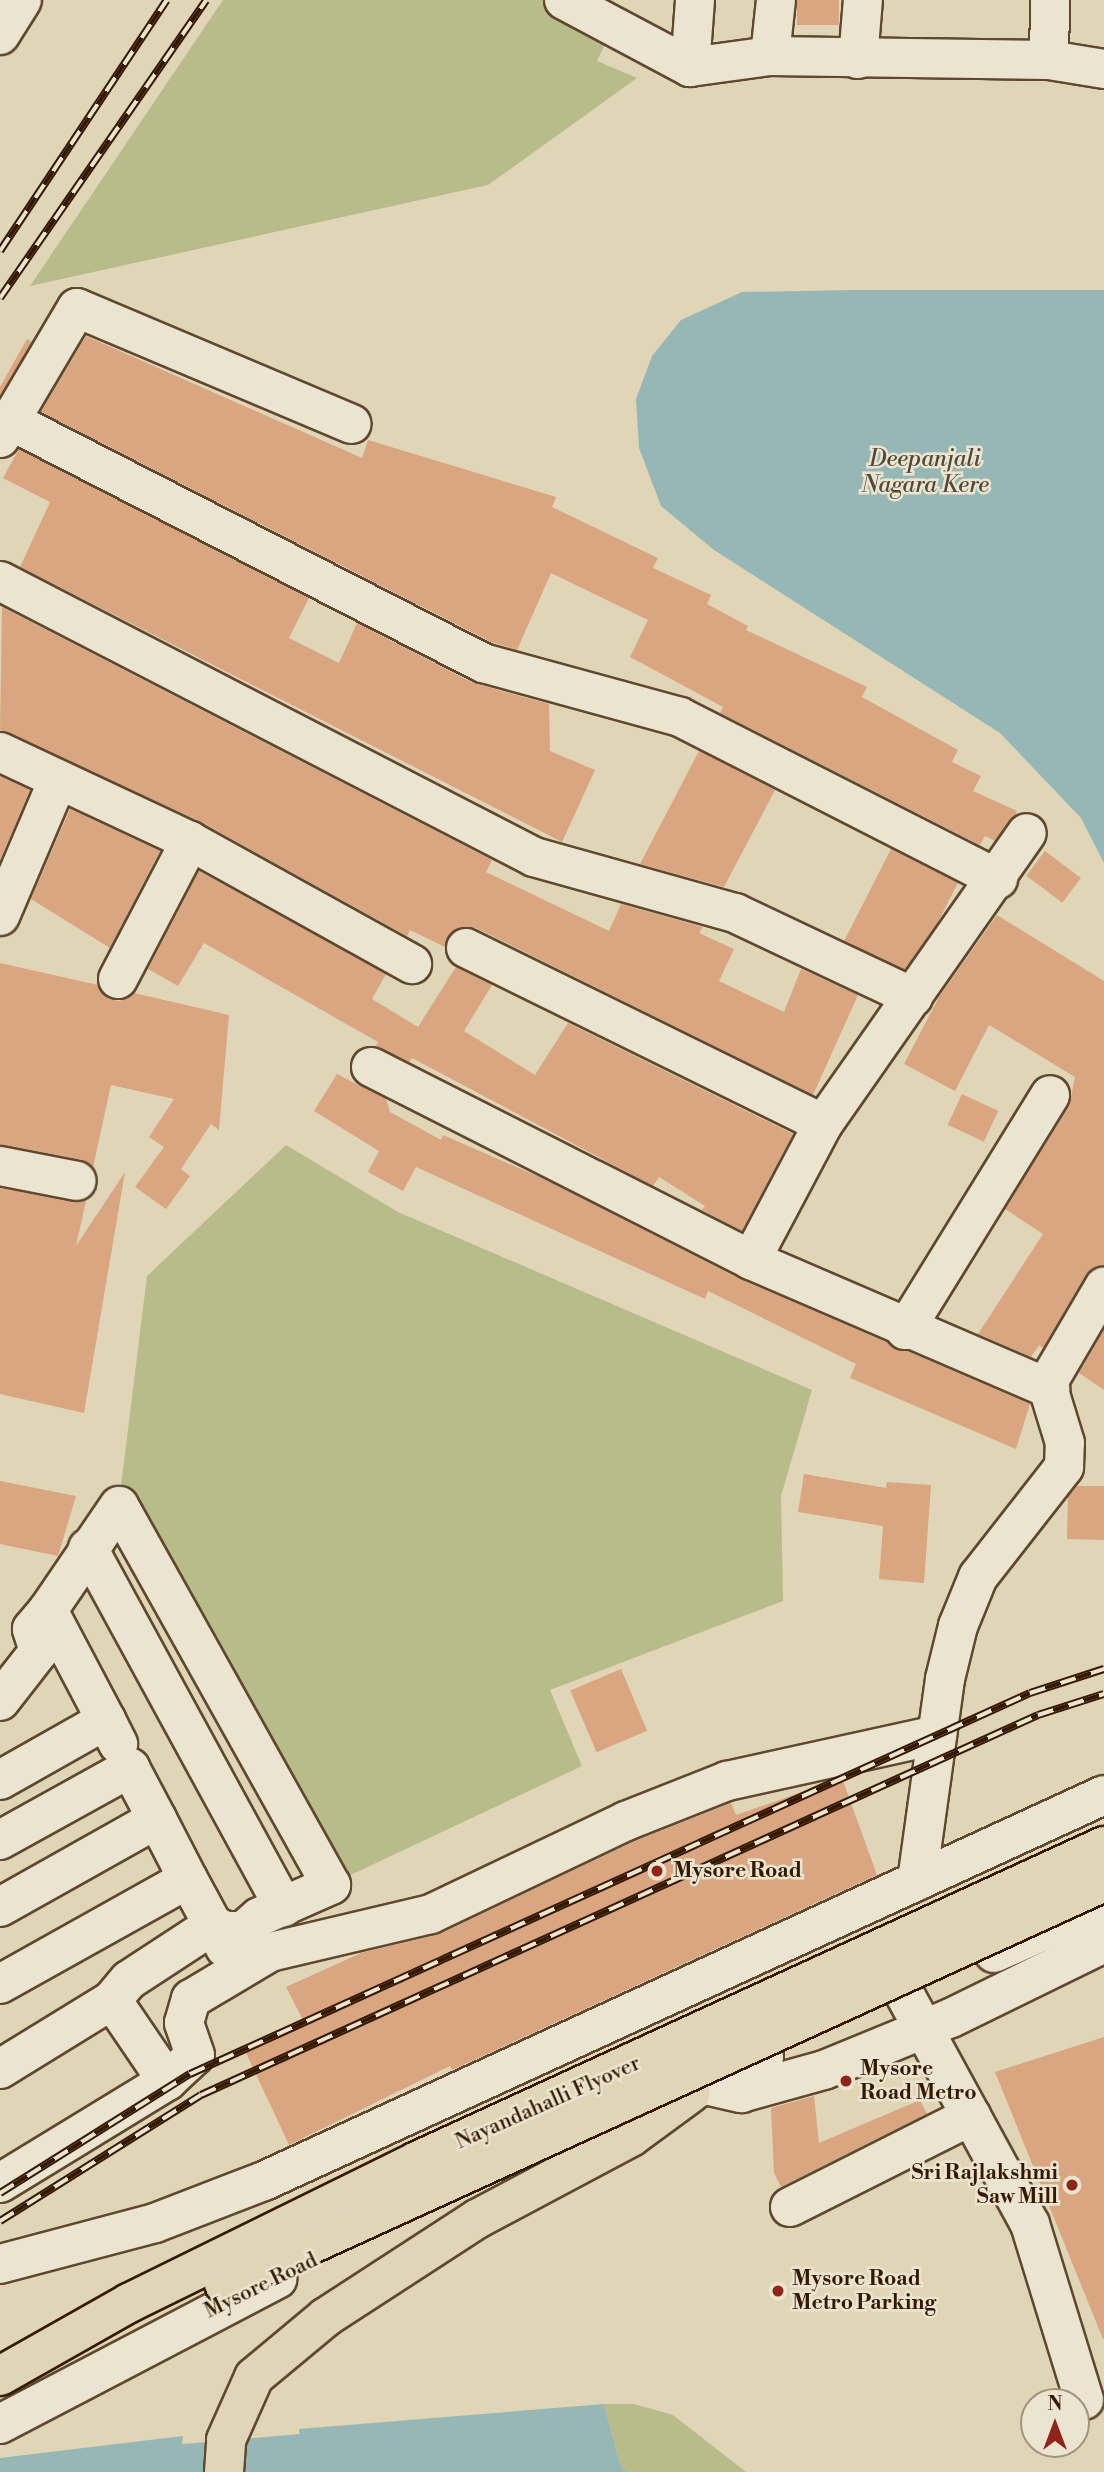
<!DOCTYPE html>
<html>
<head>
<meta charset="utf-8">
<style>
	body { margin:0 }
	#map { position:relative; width:1104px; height:2472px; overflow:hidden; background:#e0d5b6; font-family:"Libre Bodoni",serif }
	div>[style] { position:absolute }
	.green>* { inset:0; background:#b8bc8a }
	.water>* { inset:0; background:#96b7b5 }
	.river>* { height:56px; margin:-28px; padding:0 28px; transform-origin:28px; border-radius:28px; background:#96b7b5 }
	.building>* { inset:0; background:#d9a681; transform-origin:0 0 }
	.roads { filter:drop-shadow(2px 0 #5f482e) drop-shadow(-2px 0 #5f482e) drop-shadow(0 2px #5f482e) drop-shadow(0 -2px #5f482e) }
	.minor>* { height:38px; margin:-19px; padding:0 19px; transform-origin:19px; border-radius:19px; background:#ebe4d0 }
	.highway>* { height:38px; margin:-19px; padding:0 19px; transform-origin:19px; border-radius:19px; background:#e0d5b6 }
	.rail>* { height:8px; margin-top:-4px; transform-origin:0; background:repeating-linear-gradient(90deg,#ebe4d0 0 16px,#341900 0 32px); box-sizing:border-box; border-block:2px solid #341900 }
	.bridges { filter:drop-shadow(2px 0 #341900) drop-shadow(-2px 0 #341900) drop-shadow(0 2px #341900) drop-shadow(0 -2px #341900) }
	.highway-bridge>* { height:38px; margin:-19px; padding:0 19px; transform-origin:19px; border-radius:19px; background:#e0d5b6 }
	.dots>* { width:19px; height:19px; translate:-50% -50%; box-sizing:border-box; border:4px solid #ebe4d0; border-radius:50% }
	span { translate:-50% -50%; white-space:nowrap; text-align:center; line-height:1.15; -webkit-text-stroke:5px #ebe4d0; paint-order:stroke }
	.poi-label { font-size:21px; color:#341900; font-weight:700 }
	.left { translate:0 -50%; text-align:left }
	.right { translate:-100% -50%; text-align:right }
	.street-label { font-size:21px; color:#341900 }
	.water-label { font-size:23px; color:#514836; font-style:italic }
	.north { position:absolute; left:1020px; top:2388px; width:70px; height:70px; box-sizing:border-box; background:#ebe4d0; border:2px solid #a2937d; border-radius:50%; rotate:0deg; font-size:19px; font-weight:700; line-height:28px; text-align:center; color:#341900 }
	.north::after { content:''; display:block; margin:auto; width:24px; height:32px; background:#8f2418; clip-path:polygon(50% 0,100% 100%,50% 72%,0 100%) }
</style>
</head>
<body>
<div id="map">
	<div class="green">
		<i style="clip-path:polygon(223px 0,545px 0,609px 36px,597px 61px,637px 78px,488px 185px,30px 286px)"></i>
		<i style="clip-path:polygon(286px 1145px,398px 1212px,812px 1390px,781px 1496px,783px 1601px,550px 1690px,582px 1766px,340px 1880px,120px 1494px,147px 1276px)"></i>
		<i style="clip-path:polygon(604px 2404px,634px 2404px,673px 2415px,746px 2472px,627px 2472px,620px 2464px)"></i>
	</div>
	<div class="water">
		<i style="clip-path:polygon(853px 290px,1104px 290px,1104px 863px,1081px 818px,1000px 733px,714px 550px,661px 506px,639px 448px,636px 399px,652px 356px,681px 320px,742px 292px)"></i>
		<i style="clip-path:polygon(604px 2404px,620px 2464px,627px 2472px,302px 2472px,299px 2429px)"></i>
		<i style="clip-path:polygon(183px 2436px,179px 2472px,0 2472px,0 2458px)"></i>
	</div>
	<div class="river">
		<i style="left:186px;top:2472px;width:194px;rotate:-5deg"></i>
	</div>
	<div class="building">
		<i style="left:797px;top:0;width:42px;height:25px"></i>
		<i style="clip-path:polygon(86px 336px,362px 458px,368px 440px,556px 497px,552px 507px,658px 558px,653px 568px,711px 595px,707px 604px,748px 626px,746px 630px,867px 687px,862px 697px,958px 750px,952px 762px,981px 776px,973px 791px,1017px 811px,1015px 816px,995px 841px,985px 836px,980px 845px,720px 713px,723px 707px,630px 657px,648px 620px,551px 573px,517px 650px,491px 642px,41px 412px)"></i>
		<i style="clip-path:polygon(27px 339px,32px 342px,0 395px,0 387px)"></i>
		<i style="clip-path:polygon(19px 449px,309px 598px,289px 638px,339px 663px,357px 623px,473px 683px,549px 704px,550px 751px,595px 770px,562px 842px,20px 567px,50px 502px,3px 478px)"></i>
		<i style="clip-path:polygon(2px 607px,492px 860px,486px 872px,609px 931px,621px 904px,703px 927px,699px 933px,734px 949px,719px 981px,784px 1012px,801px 969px,858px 995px,813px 1095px,476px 928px,454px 930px,445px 947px,410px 930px,407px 936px,199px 821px,0 730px)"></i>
		<i style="clip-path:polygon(699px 751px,775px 790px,724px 887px,640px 864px)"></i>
		<i style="clip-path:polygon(0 776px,30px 790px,0 860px)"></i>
		<i style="clip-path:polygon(70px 809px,160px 851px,110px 948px,31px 899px)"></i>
		<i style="left:891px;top:849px;width:75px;height:103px;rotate:27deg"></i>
		<i style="left:1045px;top:851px;width:45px;height:31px;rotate:37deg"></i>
		<i style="clip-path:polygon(199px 871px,386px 974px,372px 999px,418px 1027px,456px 967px,492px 985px,464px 1031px,535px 1075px,568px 1023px,793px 1134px,742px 1231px,702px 1210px,705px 1206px,659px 1177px,653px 1186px,412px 1058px,409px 1062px,376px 1046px,378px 1042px,204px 943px,178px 986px,148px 969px)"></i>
		<i style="clip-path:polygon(997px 915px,1104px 981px,1104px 1265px,1086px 1275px,1043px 1348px,1039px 1345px,1031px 1357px,978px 1334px,1043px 1234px,1005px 1209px,1069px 1106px,1075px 1077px,989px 1025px,955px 1091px,904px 1064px,939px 997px)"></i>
		<i style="clip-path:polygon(0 963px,98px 985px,109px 999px,120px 1001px,134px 993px,229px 1015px,219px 1130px,211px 1124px,181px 1169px,190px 1176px,166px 1209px,135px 1187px,164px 1147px,149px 1137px,174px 1099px,111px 1085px,93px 1167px,81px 1160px,0 1145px)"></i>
		<i style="clip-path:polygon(337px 1074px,386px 1099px,390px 1112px,441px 1140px,443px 1135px,544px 1179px,742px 1280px,1030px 1404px,1016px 1449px,850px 1378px,856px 1364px,708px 1291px,705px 1299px,416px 1167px,403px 1191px,368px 1172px,379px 1151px,314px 1111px)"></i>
		<i style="left:962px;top:1094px;width:40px;height:34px;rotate:25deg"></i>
		<i style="clip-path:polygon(125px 1172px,84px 1413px,0 1394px,0 1188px,86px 1201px,76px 1246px)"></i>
		<i style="clip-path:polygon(1104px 1330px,1104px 1390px,1079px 1373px)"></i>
		<i style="clip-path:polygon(804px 1474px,886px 1488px,887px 1482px,931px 1485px,924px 1583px,879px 1579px,883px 1526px,798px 1512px)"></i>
		<i style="clip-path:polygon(0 1481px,76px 1496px,58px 1556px,0 1544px)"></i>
		<i style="clip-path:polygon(1077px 1486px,1104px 1486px,1104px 1540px,1067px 1539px,1068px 1497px)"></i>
		<i style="left:621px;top:1669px;width:67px;height:55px;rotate:67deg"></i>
		<i style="clip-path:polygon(842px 1778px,877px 1875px,452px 2070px,450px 2066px,289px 2145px,246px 2053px,304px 2022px,286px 1987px,361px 1953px,440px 1934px,635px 1841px,731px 1803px,736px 1815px)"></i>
		<i style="clip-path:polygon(1104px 2037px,1104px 2339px,1103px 2339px,995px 2072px)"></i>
		<i style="clip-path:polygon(814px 2096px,819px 2143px,920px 2100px,927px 2114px,781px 2187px,774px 2173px,771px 2108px)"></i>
	</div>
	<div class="roads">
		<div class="minor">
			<i style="left:564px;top:0;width:143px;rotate:28deg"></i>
			<i style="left:690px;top:67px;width:81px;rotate:-7.8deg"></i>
			<i style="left:770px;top:56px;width:279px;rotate:0.8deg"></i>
			<i style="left:1049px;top:60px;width:56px;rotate:9.3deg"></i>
			<i style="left:0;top:35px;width:41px;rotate:-57.8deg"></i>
			<i style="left:770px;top:56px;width:56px;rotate:-83.9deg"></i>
			<i style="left:858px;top:59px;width:59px;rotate:-85.2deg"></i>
			<i style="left:1049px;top:60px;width:60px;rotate:-89deg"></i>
			<i style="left:690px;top:67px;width:67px;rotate:-85.7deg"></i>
			<i style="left:9px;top:420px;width:533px;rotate:27.14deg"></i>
			<i style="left:483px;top:663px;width:204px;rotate:15.3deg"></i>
			<i style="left:680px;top:717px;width:357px;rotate:27deg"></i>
			<i style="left:0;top:438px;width:151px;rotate:-59.4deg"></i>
			<i style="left:77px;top:308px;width:298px;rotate:22.9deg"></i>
			<i style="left:0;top:581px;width:601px;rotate:27.33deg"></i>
			<i style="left:534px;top:857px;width:209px;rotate:15.6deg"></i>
			<i style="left:735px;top:913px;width:197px;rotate:25.3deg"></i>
			<i style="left:0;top:752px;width:210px;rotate:25.1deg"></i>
			<i style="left:190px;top:841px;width:254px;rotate:29deg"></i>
			<i style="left:0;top:916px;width:148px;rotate:-66.9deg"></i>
			<i style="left:466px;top:948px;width:398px;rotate:26.2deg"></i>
			<i style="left:118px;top:979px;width:156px;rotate:-62.4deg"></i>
			<i style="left:371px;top:1067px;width:426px;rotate:26.9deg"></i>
			<i style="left:751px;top:1260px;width:326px;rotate:23.3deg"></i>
			<i style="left:0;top:1166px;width:78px;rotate:11deg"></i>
			<i style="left:751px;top:1260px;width:154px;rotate:-62.1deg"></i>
			<i style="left:823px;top:1124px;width:355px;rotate:-55deg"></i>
			<i style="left:905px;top:1330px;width:276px;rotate:-58.3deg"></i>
			<i style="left:88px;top:1548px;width:409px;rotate:61.4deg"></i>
			<i style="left:0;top:1701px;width:63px;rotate:-52deg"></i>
			<i style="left:39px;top:1651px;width:23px;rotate:-108deg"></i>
			<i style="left:32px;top:1629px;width:25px;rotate:-50deg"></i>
			<i style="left:48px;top:1610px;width:124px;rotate:62.2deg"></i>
			<i style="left:0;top:1780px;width:122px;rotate:-29.5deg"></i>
			<i style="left:106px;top:1720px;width:27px;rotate:63deg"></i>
			<i style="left:0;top:1840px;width:149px;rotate:-29deg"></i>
			<i style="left:130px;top:1768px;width:58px;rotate:62.1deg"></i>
			<i style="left:917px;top:1881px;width:204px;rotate:-82.1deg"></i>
			<i style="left:945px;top:1679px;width:55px;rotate:-76.2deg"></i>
			<i style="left:958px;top:1626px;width:53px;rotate:-67.8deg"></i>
			<i style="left:978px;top:1577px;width:140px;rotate:-52deg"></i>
			<i style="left:1064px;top:1467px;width:24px;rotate:-88deg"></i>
			<i style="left:1065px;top:1443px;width:62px;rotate:-107deg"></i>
			<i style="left:1047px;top:1384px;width:113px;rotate:-59.6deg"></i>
			<i style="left:0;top:1907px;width:180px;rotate:-29.3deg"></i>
			<i style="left:157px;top:1819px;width:68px;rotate:62.7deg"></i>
			<i style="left:994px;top:1953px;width:120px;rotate:-24deg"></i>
			<i style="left:0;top:1984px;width:215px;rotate:-29.2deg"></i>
			<i style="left:188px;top:1879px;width:52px;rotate:61.5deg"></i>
			<i style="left:213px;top:1925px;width:14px;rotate:25deg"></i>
			<i style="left:226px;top:1931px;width:17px"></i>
			<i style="left:243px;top:1931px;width:21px;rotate:-41deg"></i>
			<i style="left:259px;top:1917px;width:79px;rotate:-24deg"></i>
			<i style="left:331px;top:1885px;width:434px;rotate:-119.2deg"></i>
			<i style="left:119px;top:1506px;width:126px;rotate:124.3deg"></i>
			<i style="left:904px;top:1993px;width:263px;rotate:61.4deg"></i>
			<i style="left:1030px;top:2224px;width:184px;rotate:72.9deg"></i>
			<i style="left:112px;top:2000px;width:98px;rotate:55.8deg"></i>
			<i style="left:0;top:2069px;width:132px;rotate:-31.6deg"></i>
			<i style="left:112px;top:2000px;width:26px;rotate:-50deg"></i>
			<i style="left:129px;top:1980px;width:100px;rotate:-33.2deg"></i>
			<i style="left:213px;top:1925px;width:26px;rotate:62deg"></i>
			<i style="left:714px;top:2087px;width:28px;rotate:13deg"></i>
			<i style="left:741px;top:2093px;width:86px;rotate:-15.5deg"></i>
			<i style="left:824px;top:2070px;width:137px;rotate:-22.3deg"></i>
			<i style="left:951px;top:2018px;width:170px;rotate:-26.1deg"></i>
			<i style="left:660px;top:2106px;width:115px;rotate:-25.2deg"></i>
			<i style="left:0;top:2183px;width:196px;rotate:-31.4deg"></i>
			<i style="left:167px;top:2081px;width:38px;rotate:-43deg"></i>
			<i style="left:195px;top:2055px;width:34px;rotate:-109deg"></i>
			<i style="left:184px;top:2023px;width:25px;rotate:-74deg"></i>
			<i style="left:191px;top:1999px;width:92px;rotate:-30.7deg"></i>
			<i style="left:270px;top:1952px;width:165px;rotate:-13.3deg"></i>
			<i style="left:431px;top:1914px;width:216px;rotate:-25.5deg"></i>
			<i style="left:626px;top:1821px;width:109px;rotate:-21.6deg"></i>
			<i style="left:727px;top:1781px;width:215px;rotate:-12.4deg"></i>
			<i style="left:790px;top:2207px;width:203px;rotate:-26.7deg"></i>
			<i style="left:0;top:2264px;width:160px;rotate:-14.8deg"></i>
			<i style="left:155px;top:2223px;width:117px;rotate:-21.1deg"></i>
			<i style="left:264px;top:2181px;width:924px;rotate:-24.68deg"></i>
			<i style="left:0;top:2424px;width:313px;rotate:-27.6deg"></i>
		</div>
		<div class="highway">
			<i style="left:224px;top:2472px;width:32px;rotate:-86deg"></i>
			<i style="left:226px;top:2440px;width:69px;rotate:-66deg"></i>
			<i style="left:254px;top:2377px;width:94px;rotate:-39.8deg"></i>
			<i style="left:326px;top:2317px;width:180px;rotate:-33deg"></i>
			<i style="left:477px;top:2219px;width:174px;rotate:-28deg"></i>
			<i style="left:631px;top:2137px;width:74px;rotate:-36.3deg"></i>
		</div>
	</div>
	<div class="rail">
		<i style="left:0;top:251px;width:301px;rotate:-56.4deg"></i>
		<i style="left:0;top:298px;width:362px;rotate:-55.3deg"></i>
		<i style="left:0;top:2193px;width:224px;rotate:-32.1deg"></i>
		<i style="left:190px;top:2074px;width:922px;rotate:-24.4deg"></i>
		<i style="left:1030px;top:1693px;width:78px;rotate:-18deg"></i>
		<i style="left:0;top:2221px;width:237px;rotate:-32.1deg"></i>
		<i style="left:201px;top:2095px;width:919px;rotate:-24.42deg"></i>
		<i style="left:1038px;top:1715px;width:69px;rotate:-17.7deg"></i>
	</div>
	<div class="bridges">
		<div class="highway-bridge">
			<i style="left:224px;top:2284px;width:967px;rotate:-24.55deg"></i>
			<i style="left:0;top:2376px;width:148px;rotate:-29.5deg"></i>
			<i style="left:129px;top:2303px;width:321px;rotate:-26.2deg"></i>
			<i style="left:417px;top:2161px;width:756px;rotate:-24.63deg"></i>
		</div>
	</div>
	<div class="dots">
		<i style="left:657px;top:1871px;background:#8f2418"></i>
		<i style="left:846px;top:2081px;background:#8f2418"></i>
		<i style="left:1072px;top:2185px;background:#8f2418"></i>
		<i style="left:778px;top:2291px;background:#8f2418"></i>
	</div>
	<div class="poi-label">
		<span class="left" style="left:673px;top:1871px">Mysore Road</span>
		<span class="left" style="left:860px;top:2081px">Mysore<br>Road Metro</span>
		<span class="right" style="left:1058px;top:2185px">Sri Rajlakshmi<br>Saw Mill</span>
		<span class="left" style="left:792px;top:2291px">Mysore Road<br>Metro Parking</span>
	</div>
	<div class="street-label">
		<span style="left:548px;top:2103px;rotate:-24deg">Nayandahalli Flyover</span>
		<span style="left:261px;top:2286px;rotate:-26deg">Mysore Road</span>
	</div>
	<div class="water-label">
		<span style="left:925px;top:472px">Deepanjali<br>Nagara Kere</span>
	</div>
	<div class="north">N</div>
</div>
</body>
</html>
